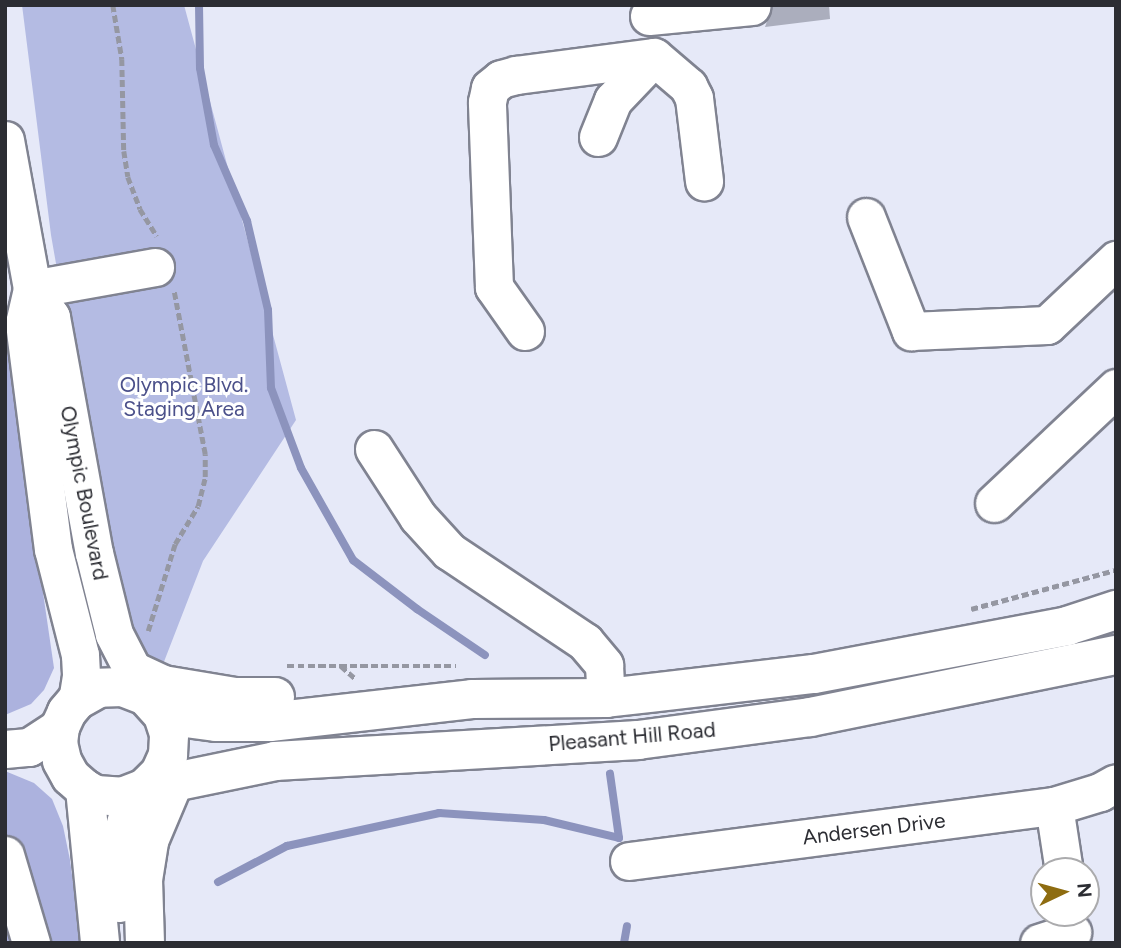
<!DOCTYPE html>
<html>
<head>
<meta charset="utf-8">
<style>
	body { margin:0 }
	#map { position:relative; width:1121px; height:948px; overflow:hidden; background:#e6e9f8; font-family:Figtree,sans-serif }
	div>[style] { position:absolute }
	.green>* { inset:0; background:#b4bbe3 }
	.forest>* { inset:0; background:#acb2de }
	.stream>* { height:8px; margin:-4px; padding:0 4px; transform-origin:4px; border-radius:4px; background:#8c93bd }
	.building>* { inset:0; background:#abaebd }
	.path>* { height:4.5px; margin-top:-2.25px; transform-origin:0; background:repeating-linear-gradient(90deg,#9597a2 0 7px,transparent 0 10.5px) }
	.roads { filter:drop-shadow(2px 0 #808391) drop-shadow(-2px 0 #808391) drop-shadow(0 2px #808391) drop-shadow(0 -2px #808391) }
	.minor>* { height:37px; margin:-18.5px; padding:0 18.5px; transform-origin:18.5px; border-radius:18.5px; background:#fff }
	.major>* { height:38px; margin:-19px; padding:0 19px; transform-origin:19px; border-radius:19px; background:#fff }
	span { translate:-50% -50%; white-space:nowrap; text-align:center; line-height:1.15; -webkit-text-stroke:6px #fff; paint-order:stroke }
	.park-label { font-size:21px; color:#4b508a }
	.street-label { font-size:21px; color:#2c2d33 }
	.frame { position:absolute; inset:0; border:7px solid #2c2d33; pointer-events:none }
	.north { position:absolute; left:1030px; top:857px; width:70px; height:70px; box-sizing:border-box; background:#fff; border:2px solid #ababad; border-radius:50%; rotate:85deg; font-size:19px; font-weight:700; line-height:28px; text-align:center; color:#2c2d33 }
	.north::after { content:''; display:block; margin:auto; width:24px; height:32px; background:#8e6c10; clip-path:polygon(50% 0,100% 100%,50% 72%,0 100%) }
</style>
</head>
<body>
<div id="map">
	<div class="green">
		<i style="clip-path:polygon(22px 5px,184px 5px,296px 420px,203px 561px,160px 672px,146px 663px,127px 631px,109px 567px,51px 235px)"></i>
	</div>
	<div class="forest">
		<i style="clip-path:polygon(5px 332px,54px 668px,44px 690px,31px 704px,5px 715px)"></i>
		<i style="clip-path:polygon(5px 771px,34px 783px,52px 799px,63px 826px,70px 860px,81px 943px,5px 943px)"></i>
	</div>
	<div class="stream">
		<i style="left:199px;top:5px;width:63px;rotate:89.1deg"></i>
		<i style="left:200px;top:68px;width:78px;rotate:79.7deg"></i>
		<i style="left:214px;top:145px;width:83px;rotate:66.5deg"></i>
		<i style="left:247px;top:221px;width:91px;rotate:76.7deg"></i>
		<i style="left:268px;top:310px;width:78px;rotate:87.8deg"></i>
		<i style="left:271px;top:388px;width:85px;rotate:69.4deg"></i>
		<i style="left:301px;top:468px;width:106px;rotate:60.5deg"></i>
		<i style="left:353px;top:560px;width:81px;rotate:37.4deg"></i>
		<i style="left:417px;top:609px;width:82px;rotate:34.1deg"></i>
		<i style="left:218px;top:882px;width:78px;rotate:-27.6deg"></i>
		<i style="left:287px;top:846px;width:156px;rotate:-12.2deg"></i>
		<i style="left:439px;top:813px;width:105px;rotate:3.8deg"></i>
		<i style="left:544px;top:820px;width:77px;rotate:13.5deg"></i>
		<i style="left:619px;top:838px;width:65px;rotate:-98deg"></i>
		<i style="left:624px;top:943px;width:17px;rotate:-80deg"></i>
	</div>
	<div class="building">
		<i style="clip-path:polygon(773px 5px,829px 5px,830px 19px,765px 27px)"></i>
	</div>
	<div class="path">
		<i style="left:113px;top:5px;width:55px;rotate:80.5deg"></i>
		<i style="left:122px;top:59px;width:92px;rotate:88.8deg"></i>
		<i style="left:124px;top:151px;width:26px;rotate:81deg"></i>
		<i style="left:128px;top:177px;width:34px;rotate:69deg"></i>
		<i style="left:140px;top:209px;width:32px;rotate:58deg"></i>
		<i style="left:971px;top:609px;width:150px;rotate:-15.1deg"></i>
		<i style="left:148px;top:631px;width:91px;rotate:-72.8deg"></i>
		<i style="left:175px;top:544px;width:44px;rotate:-58.8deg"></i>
		<i style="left:198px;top:506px;width:30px;rotate:-76deg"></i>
		<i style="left:205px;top:477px;width:23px;rotate:-90deg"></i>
		<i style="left:205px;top:454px;width:166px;rotate:-100.8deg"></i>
		<i style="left:287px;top:666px;width:169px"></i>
		<i style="left:341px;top:666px;width:20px;rotate:41deg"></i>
	</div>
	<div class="roads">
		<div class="minor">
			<i style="left:649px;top:16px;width:103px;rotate:-5.5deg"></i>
			<i style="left:654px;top:57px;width:45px;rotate:40.5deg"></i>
			<i style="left:688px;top:86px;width:13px;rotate:63deg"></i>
			<i style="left:694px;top:98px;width:84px;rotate:83.1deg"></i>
			<i style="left:598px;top:137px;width:40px;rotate:-68deg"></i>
			<i style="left:613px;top:100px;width:59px;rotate:-46.4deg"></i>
			<i style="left:5px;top:140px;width:151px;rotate:79.7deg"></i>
			<i style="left:32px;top:289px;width:35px;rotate:103deg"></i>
			<i style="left:24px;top:323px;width:228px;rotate:82.7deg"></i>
			<i style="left:53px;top:549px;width:109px;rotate:75.7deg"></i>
			<i style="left:80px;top:655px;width:21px;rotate:87deg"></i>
			<i style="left:81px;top:676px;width:24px;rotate:99deg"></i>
			<i style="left:866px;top:217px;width:123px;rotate:68.5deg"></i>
			<i style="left:911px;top:331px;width:136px;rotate:-2.5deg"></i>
			<i style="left:1047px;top:325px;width:95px;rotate:-43.3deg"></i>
			<i style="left:32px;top:289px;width:34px;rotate:56deg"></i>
			<i style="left:51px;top:317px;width:240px;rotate:79.7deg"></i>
			<i style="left:94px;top:553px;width:83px;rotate:76.1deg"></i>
			<i style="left:114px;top:634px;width:70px;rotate:62.7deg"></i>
			<i style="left:32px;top:289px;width:125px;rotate:-10.1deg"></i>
			<i style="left:525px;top:331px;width:54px;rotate:-125.2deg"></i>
			<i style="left:494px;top:287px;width:185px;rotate:-92.2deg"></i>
			<i style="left:487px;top:102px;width:14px;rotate:-78deg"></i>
			<i style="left:490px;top:88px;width:14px;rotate:-39deg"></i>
			<i style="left:501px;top:79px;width:16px;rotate:-15deg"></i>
			<i style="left:516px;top:75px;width:139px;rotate:-7.4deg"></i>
			<i style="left:374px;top:449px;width:81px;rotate:57.1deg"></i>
			<i style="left:418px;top:517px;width:46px;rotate:47.6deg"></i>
			<i style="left:449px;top:551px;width:164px;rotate:33.8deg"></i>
			<i style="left:585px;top:642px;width:30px;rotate:50deg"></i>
			<i style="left:604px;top:665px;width:33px;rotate:87deg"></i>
			<i style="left:994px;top:503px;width:168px;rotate:-43.3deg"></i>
			<i style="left:5px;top:749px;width:24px;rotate:-5deg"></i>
			<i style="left:29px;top:747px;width:37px;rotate:-33deg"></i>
			<i style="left:1054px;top:806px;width:66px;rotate:81.3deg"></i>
			<i style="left:5px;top:855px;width:92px;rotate:73.5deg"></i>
			<i style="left:629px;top:861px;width:429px;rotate:-7.4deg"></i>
			<i style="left:1054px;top:806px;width:48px;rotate:-16.9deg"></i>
			<i style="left:1100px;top:792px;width:18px;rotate:-29deg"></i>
			<i style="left:1039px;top:943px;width:35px;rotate:-18deg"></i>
		</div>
		<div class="major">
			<i style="left:131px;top:670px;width:35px;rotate:25deg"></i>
			<i style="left:163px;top:685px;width:73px;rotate:9.5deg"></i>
			<i style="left:235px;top:697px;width:40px"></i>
			<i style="left:163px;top:715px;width:53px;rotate:7.5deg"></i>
			<i style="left:216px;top:722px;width:54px"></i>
			<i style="left:270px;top:722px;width:203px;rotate:-6.5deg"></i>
			<i style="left:472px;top:699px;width:134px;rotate:-0.4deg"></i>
			<i style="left:606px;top:698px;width:209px;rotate:-6.6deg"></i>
			<i style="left:814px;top:674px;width:258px;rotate:-10.7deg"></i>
			<i style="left:1067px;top:626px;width:52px;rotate:-18.1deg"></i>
			<i style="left:145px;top:788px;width:133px;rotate:-11.7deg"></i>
			<i style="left:275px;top:761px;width:364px;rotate:-3.3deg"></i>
			<i style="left:638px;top:740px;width:174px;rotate:-7.6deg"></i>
			<i style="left:810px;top:717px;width:312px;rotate:-11.5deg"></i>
			<i style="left:85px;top:789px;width:13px;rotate:29deg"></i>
			<i style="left:96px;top:795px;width:26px;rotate:4deg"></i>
			<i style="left:122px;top:797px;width:25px;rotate:-21deg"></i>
			<i style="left:145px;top:788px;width:21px;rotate:-45deg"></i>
			<i style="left:160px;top:773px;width:20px;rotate:-66deg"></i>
			<i style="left:168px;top:755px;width:21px;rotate:-87deg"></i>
			<i style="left:169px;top:734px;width:20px;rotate:-108deg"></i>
			<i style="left:163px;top:715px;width:25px;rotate:-132deg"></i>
			<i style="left:146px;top:696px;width:25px;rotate:-159deg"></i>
			<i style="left:123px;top:687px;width:24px;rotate:178deg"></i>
			<i style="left:99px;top:688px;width:25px;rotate:151deg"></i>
			<i style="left:77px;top:700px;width:16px;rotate:130deg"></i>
			<i style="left:67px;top:712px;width:17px;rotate:115deg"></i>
			<i style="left:60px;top:727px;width:16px;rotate:97deg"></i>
			<i style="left:58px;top:743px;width:18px;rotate:77deg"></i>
			<i style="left:62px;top:761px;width:18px;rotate:61deg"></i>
			<i style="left:71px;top:777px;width:18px;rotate:41deg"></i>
			<i style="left:85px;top:789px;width:155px;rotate:84.4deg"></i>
			<i style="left:119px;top:903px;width:38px;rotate:-96deg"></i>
			<i style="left:115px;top:865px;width:73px;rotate:-75deg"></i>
			<i style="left:145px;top:943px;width:63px;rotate:-91.8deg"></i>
			<i style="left:143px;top:880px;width:39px;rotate:-81deg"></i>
			<i style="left:149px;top:841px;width:62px;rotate:-67.2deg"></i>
		</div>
	</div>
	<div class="park-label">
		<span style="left:184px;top:397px">Olympic Blvd.<br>Staging Area</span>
	</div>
	<div class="street-label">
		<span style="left:84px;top:493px;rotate:79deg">Olympic Boulevard</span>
		<span style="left:632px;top:737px;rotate:-5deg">Pleasant Hill Road</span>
		<span style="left:874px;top:829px;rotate:-7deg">Andersen Drive</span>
	</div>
	<div class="frame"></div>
	<div class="north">N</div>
</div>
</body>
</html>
